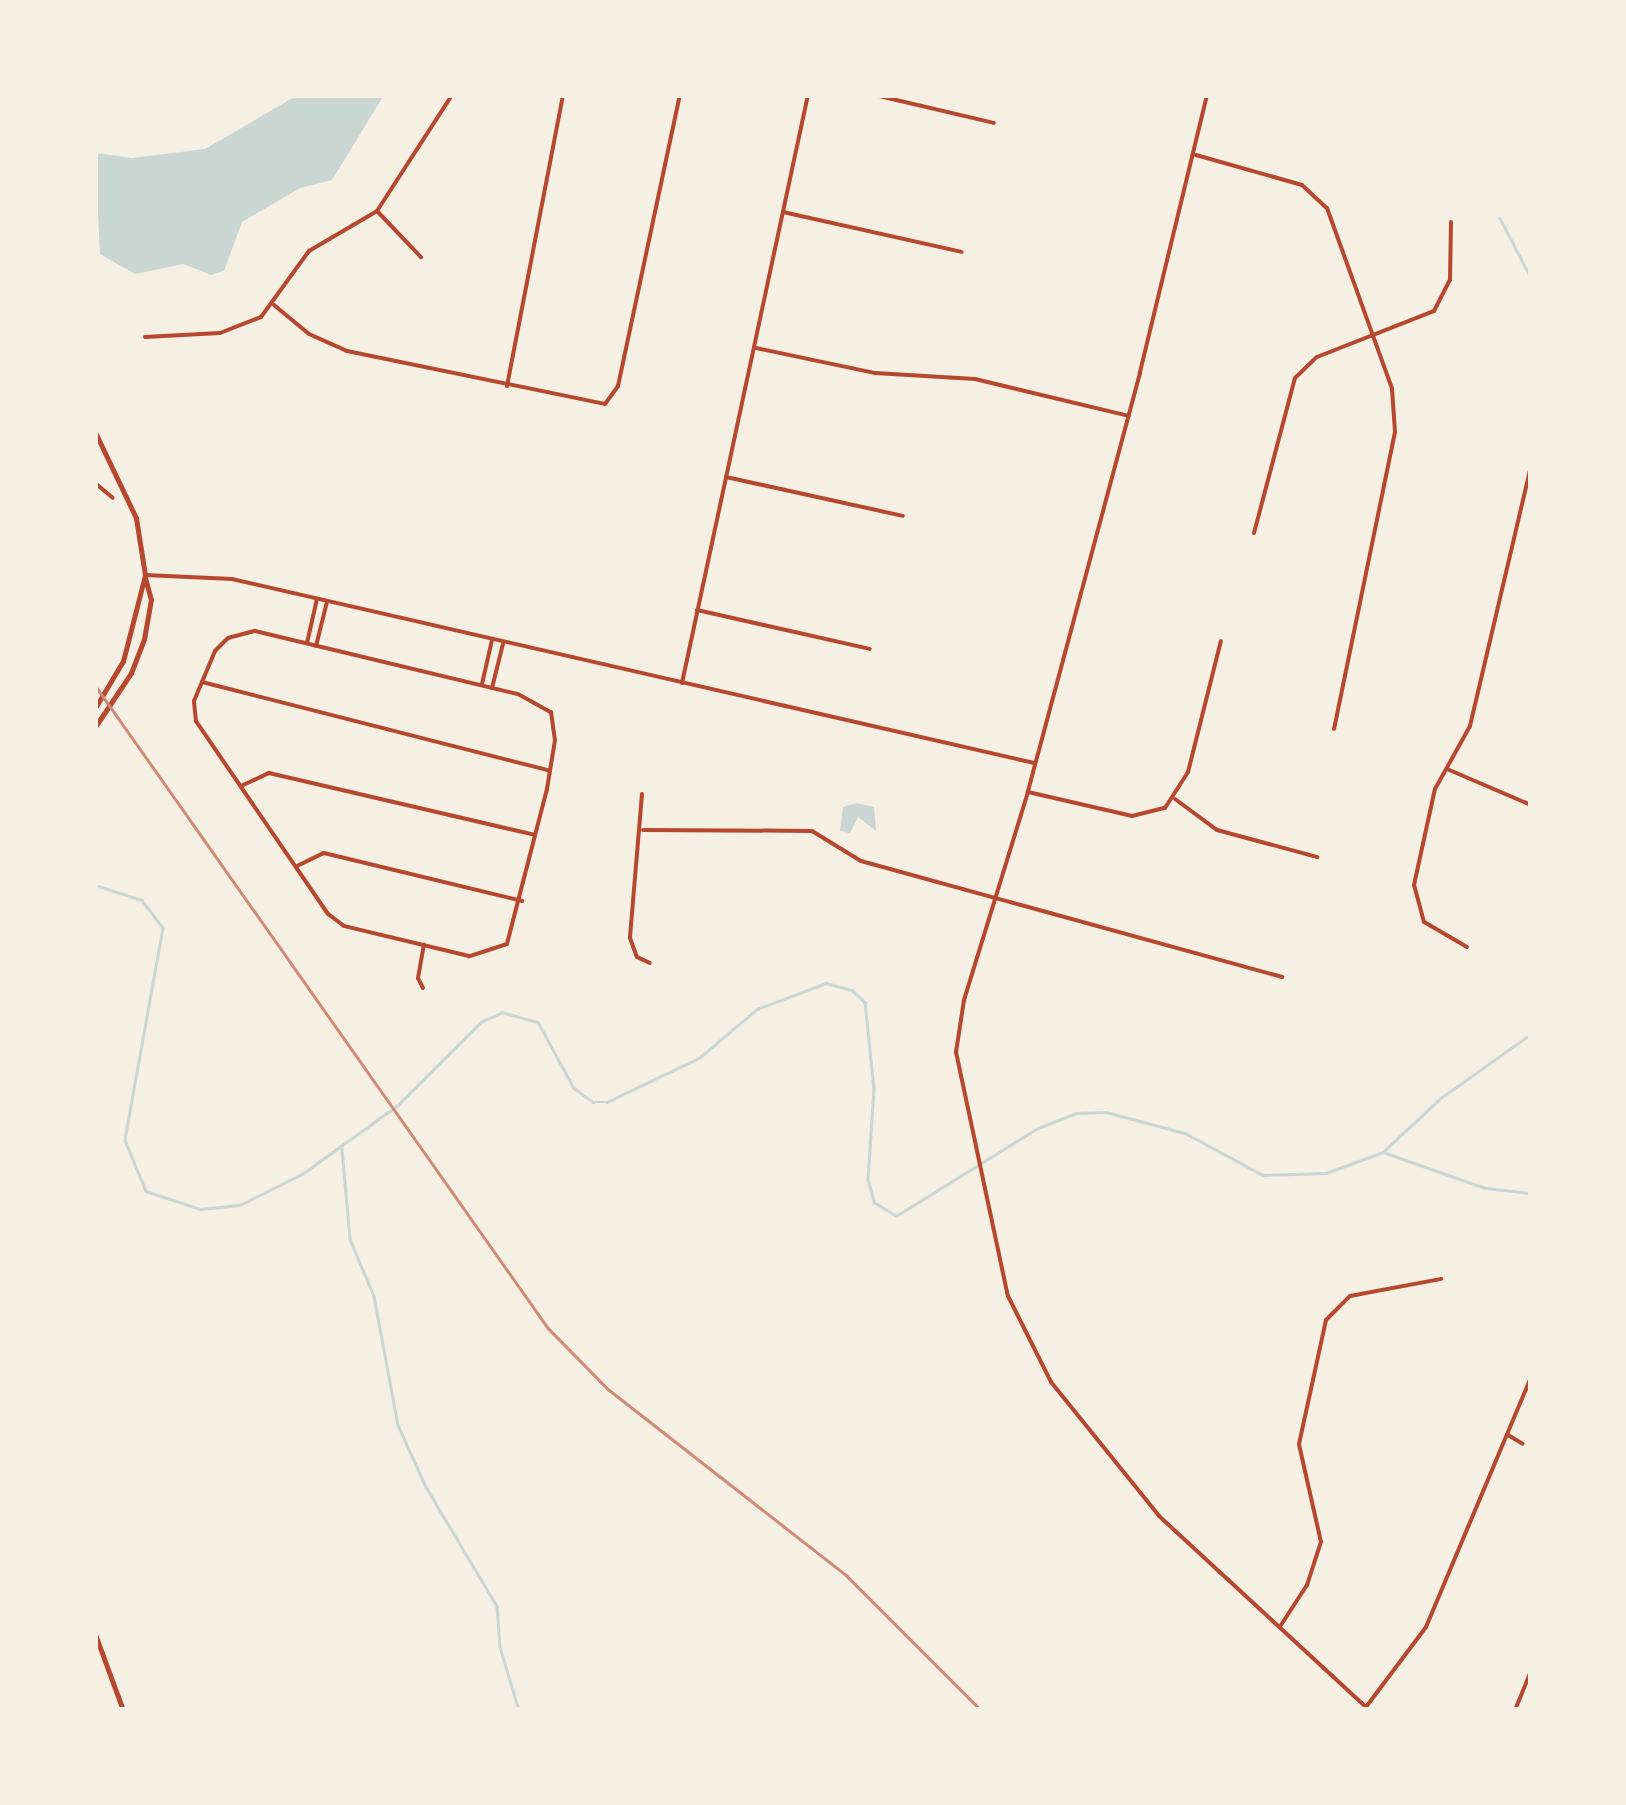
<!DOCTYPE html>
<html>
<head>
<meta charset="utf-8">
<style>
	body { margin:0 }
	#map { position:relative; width:1626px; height:1805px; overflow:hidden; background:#f6efe4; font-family:"DM Sans",sans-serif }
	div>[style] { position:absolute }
	.water>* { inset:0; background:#c9d6d2 }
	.stream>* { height:2.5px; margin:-1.25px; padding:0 1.25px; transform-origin:1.25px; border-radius:1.25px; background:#c9d6d2 }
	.minor>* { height:4px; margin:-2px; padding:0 2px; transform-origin:2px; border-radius:2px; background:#b5482f }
	.tertiary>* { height:5px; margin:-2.5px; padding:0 2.5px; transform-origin:2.5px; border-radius:2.5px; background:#b5482f }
	.primary>* { height:5px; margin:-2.5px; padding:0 2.5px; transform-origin:2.5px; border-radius:2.5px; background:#b5482f }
	.rail>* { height:2.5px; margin:-1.25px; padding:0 1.25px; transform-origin:1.25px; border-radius:1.25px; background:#cf8b77 }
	span { translate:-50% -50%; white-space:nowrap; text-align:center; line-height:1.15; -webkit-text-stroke:8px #f6efe4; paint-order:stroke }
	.frame { position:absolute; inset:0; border:98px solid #f6efe4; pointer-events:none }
</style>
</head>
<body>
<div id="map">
	<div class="water">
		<i style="clip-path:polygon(298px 95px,384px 95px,332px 180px,300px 188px,242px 222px,224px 271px,211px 275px,183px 264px,135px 274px,100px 254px,95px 153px,132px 158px,205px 149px)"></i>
		<i style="clip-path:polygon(856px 803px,874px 807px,876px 831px,858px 817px,850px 833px,840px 831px,843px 807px)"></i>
	</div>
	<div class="stream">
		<i style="left:1500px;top:218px;width:68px;rotate:62.7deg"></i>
		<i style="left:95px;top:885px;width:49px;rotate:17.7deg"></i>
		<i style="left:142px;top:900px;width:35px;rotate:53deg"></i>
		<i style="left:163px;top:928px;width:215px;rotate:100.2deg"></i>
		<i style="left:125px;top:1140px;width:55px;rotate:67.6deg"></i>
		<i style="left:146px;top:1191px;width:57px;rotate:18.4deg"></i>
		<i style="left:200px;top:1209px;width:40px;rotate:-5.7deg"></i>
		<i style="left:240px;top:1205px;width:69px;rotate:-26.6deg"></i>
		<i style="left:302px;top:1174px;width:118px;rotate:-35.7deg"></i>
		<i style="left:398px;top:1105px;width:117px;rotate:-45deg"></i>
		<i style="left:481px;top:1022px;width:23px;rotate:-25deg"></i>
		<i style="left:502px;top:1012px;width:37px;rotate:16deg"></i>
		<i style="left:538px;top:1022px;width:75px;rotate:61.4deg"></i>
		<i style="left:574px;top:1088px;width:24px;rotate:36deg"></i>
		<i style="left:593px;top:1102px;width:14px"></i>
		<i style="left:607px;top:1102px;width:102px;rotate:-25.6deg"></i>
		<i style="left:699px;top:1058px;width:76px;rotate:-40.2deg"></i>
		<i style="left:757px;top:1009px;width:74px;rotate:-20.6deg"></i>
		<i style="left:826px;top:983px;width:27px;rotate:15deg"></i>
		<i style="left:852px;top:990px;width:18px;rotate:43deg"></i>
		<i style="left:865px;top:1002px;width:87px;rotate:84.1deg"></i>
		<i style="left:874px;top:1089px;width:90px;rotate:93.8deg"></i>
		<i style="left:868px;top:1179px;width:24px;rotate:75deg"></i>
		<i style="left:874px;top:1202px;width:26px;rotate:32deg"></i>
		<i style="left:896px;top:1216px;width:167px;rotate:-31.8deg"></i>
		<i style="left:1038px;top:1128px;width:41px;rotate:-21.5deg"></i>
		<i style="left:1076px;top:1113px;width:30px;rotate:-2deg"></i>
		<i style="left:1106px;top:1112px;width:82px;rotate:14.9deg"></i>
		<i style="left:1185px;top:1133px;width:89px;rotate:28.3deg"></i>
		<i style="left:1263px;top:1175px;width:63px;rotate:-1.8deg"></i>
		<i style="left:1326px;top:1173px;width:61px;rotate:-20.2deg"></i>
		<i style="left:1383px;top:1152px;width:108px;rotate:19.4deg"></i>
		<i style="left:1485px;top:1188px;width:46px;rotate:6.2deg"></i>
		<i style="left:342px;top:1149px;width:90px;rotate:84.9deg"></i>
		<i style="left:350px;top:1239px;width:62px;rotate:67.2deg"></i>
		<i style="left:374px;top:1296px;width:131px;rotate:79.5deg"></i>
		<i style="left:398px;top:1425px;width:68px;rotate:65.7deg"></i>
		<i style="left:426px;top:1487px;width:139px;rotate:59.2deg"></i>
		<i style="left:497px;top:1606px;width:41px;rotate:85.8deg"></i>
		<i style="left:500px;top:1647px;width:66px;rotate:73.2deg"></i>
		<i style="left:1384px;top:1151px;width:79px;rotate:-43deg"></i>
		<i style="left:1442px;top:1097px;width:109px;rotate:-35.3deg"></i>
	</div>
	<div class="minor">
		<i style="left:875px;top:95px;width:122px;rotate:13.2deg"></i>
		<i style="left:1207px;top:95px;width:286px;rotate:103.6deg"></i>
		<i style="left:1140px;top:373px;width:434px;rotate:105deg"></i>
		<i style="left:1028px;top:792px;width:218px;rotate:107.1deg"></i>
		<i style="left:964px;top:1000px;width:53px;rotate:98.7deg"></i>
		<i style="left:956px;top:1052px;width:249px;rotate:78deg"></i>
		<i style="left:1008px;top:1296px;width:96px;rotate:63.4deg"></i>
		<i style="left:1051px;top:1382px;width:172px;rotate:51.1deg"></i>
		<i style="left:1159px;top:1516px;width:286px;rotate:42.7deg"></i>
		<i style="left:1196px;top:155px;width:110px;rotate:15.8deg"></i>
		<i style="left:1302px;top:185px;width:34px;rotate:43deg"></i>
		<i style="left:1327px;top:208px;width:192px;rotate:70.2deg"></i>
		<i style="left:1392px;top:389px;width:43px;rotate:86deg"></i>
		<i style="left:1395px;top:432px;width:303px;rotate:101.6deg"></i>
		<i style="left:377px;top:211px;width:64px;rotate:46.3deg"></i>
		<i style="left:783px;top:212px;width:183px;rotate:12.6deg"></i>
		<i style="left:274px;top:305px;width:45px;rotate:39.6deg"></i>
		<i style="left:309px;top:334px;width:42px;rotate:24.1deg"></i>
		<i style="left:347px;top:351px;width:263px;rotate:11.6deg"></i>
		<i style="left:605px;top:404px;width:22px;rotate:-54deg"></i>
		<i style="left:618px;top:386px;width:298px;rotate:-78deg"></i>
		<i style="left:145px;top:337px;width:75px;rotate:-3.1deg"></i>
		<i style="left:220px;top:333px;width:44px;rotate:-21.3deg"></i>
		<i style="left:261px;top:317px;width:82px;rotate:-54deg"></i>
		<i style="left:309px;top:251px;width:79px;rotate:-30.5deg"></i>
		<i style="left:377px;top:211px;width:138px;rotate:-57.1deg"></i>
		<i style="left:756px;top:348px;width:122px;rotate:11.9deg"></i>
		<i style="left:875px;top:373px;width:100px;rotate:3.4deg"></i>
		<i style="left:975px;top:379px;width:158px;rotate:13.5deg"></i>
		<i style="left:507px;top:386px;width:296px;rotate:-79.1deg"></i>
		<i style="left:726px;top:477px;width:181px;rotate:12.4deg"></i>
		<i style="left:95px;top:483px;width:23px;rotate:40deg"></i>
		<i style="left:1254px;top:533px;width:160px;rotate:-75.2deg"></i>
		<i style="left:1295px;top:378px;width:30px;rotate:-44deg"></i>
		<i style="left:1317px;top:357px;width:126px;rotate:-21.5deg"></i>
		<i style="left:1434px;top:311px;width:35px;rotate:-63deg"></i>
		<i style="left:1450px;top:280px;width:58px;rotate:-89deg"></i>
		<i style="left:145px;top:575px;width:87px;rotate:2.6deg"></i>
		<i style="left:232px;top:579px;width:823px;rotate:12.92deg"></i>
		<i style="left:697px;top:610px;width:177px;rotate:12.7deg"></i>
		<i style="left:255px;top:631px;width:270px;rotate:13.5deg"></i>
		<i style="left:518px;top:694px;width:38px;rotate:29deg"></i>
		<i style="left:551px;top:712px;width:28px;rotate:82deg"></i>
		<i style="left:555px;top:740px;width:50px;rotate:99.3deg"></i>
		<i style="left:547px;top:789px;width:160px;rotate:104.5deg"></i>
		<i style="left:507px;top:944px;width:40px;rotate:162deg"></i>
		<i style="left:469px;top:956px;width:129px;rotate:-166.5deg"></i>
		<i style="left:344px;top:926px;width:20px;rotate:-143deg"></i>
		<i style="left:328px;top:914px;width:234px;rotate:-124.4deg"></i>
		<i style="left:196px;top:721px;width:20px;rotate:-96deg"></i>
		<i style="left:194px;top:701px;width:54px;rotate:-67.2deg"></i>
		<i style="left:215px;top:651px;width:18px;rotate:-45deg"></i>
		<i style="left:228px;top:638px;width:28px;rotate:-15deg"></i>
		<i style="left:307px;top:643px;width:45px;rotate:-77.2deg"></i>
		<i style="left:316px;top:646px;width:45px;rotate:-76deg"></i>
		<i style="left:202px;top:682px;width:359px;rotate:14.3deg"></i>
		<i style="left:682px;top:683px;width:601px;rotate:-77.91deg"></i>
		<i style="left:482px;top:684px;width:45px;rotate:-77.2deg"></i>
		<i style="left:492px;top:688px;width:45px;rotate:-76deg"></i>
		<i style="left:1447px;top:769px;width:91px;rotate:23.2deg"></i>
		<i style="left:241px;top:786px;width:31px;rotate:-25deg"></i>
		<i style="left:269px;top:773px;width:273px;rotate:13.1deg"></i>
		<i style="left:1028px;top:792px;width:107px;rotate:13deg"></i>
		<i style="left:1132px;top:816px;width:34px;rotate:-14deg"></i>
		<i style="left:1165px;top:808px;width:43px;rotate:-57.4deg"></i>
		<i style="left:1188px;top:772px;width:135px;rotate:-75.9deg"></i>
		<i style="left:642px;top:794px;width:144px;rotate:94.8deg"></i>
		<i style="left:630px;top:938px;width:20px;rotate:70deg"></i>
		<i style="left:637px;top:957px;width:14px;rotate:25deg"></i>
		<i style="left:1175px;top:799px;width:52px;rotate:36.4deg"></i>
		<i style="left:1217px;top:830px;width:104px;rotate:15.1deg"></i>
		<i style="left:643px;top:830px;width:169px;rotate:0.3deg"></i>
		<i style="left:812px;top:831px;width:57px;rotate:31.5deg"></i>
		<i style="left:861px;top:861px;width:437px;rotate:15.4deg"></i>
		<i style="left:297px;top:866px;width:30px;rotate:-26deg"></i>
		<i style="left:324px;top:853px;width:204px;rotate:13.6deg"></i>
		<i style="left:1467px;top:947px;width:50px;rotate:-149.8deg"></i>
		<i style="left:1424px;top:922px;width:38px;rotate:-105deg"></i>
		<i style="left:1414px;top:885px;width:98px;rotate:-77.7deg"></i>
		<i style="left:1435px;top:789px;width:72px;rotate:-60.9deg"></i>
		<i style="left:1470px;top:726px;width:268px;rotate:-76.8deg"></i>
		<i style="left:423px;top:988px;width:11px;rotate:-117deg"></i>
		<i style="left:418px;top:978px;width:34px;rotate:-80deg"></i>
		<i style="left:1508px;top:1435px;width:17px;rotate:31deg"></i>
		<i style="left:1281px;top:1625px;width:48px;rotate:-57deg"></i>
		<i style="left:1307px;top:1585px;width:45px;rotate:-72deg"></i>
		<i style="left:1321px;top:1542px;width:100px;rotate:-102.7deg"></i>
		<i style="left:1299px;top:1444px;width:127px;rotate:-77.7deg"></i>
		<i style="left:1326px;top:1320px;width:34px;rotate:-45deg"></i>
		<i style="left:1350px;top:1296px;width:93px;rotate:-10.6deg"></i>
		<i style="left:1366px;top:1707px;width:100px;rotate:-53.1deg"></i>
		<i style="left:1426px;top:1627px;width:271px;rotate:-67.2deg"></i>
		<i style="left:1515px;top:1710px;width:42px;rotate:-67.7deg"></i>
	</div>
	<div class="tertiary">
		<i style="left:95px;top:432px;width:95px;rotate:64.5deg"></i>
		<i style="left:136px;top:518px;width:58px;rotate:81deg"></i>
		<i style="left:145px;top:575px;width:89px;rotate:104.3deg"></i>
		<i style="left:123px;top:661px;width:55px;rotate:120.8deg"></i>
		<i style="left:95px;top:727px;width:65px;rotate:-56.3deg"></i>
		<i style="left:131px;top:673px;width:36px;rotate:-69deg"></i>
		<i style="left:144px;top:639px;width:40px;rotate:-80deg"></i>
		<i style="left:151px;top:600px;width:23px;rotate:-105deg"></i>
	</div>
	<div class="primary">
		<i style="left:95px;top:1634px;width:81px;rotate:69.8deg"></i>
	</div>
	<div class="rail">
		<i style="left:95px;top:685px;width:787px;rotate:54.83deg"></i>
		<i style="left:548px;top:1328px;width:86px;rotate:45.5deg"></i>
		<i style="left:608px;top:1389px;width:302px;rotate:38deg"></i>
		<i style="left:846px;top:1575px;width:191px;rotate:45deg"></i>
	</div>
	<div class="frame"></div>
</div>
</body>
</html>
